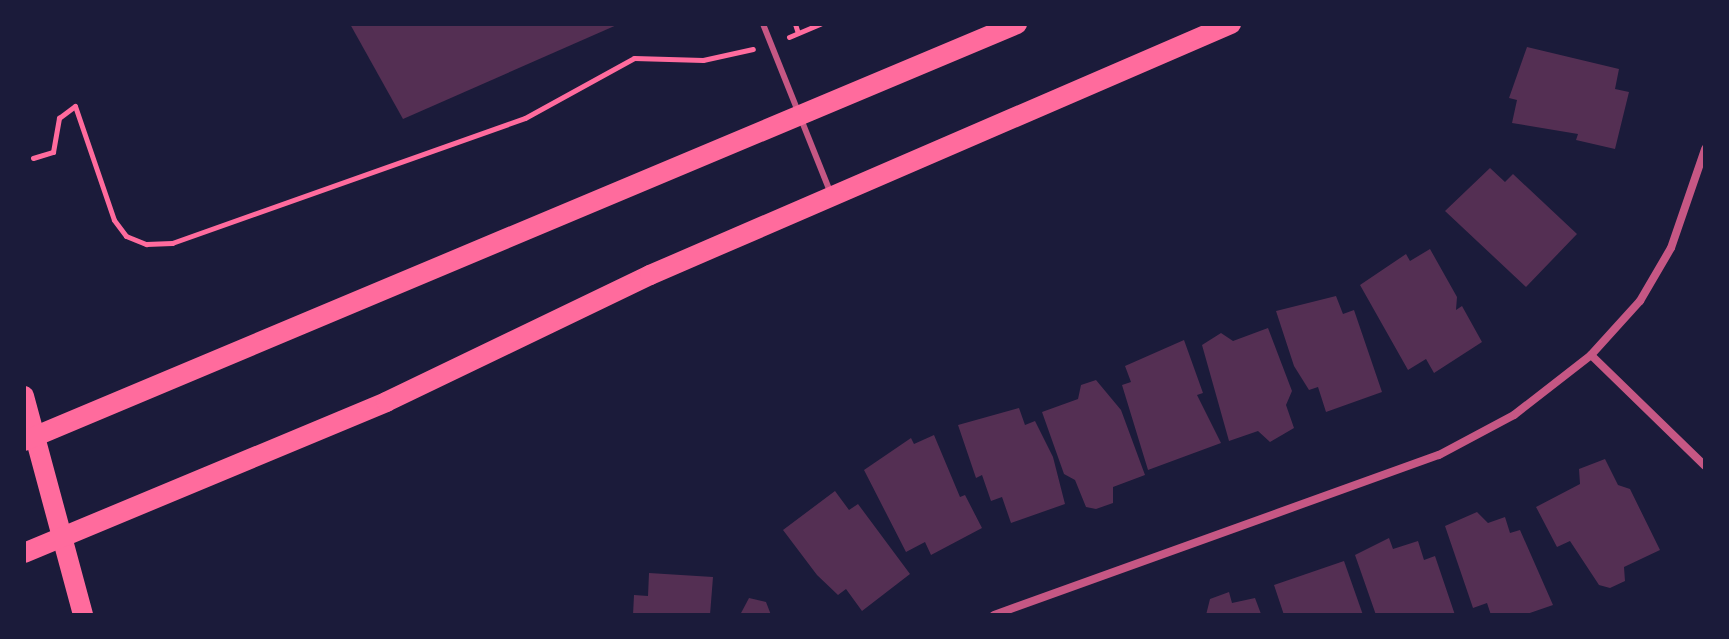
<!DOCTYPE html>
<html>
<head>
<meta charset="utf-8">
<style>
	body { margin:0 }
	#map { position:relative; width:1729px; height:639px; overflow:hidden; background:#1b1b3a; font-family:Figtree,sans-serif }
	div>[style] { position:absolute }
	.building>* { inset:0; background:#542f53 }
	.path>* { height:5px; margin:-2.5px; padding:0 2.5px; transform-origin:2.5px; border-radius:2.5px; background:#ff6b9d }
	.service>* { height:6px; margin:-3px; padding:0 3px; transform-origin:3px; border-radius:3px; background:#c65784 }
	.minor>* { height:8px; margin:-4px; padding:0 4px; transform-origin:4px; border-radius:4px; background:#c65784 }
	.primary>* { height:20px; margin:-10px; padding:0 10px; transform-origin:10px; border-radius:10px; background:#ff6b9d }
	span { translate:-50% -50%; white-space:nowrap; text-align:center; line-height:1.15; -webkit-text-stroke:7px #1b1b3a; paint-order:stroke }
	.frame { position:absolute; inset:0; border:26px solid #1b1b3a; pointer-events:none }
</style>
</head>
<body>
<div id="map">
	<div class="building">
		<i style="clip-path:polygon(350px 24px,619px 24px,403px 119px)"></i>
		<i style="clip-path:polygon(1527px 47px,1619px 69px,1615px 89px,1629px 92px,1615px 149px,1576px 140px,1578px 134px,1512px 123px,1517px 100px,1509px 98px)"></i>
		<i style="clip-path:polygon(1490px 168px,1505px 182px,1513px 174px,1577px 234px,1526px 287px,1445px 211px)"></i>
		<i style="clip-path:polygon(1430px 249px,1457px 297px,1456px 310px,1462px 306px,1482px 342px,1434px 373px,1426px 359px,1408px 370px,1360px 285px,1406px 254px,1410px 261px)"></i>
		<i style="clip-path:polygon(1336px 296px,1343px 314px,1354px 310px,1382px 392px,1326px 412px,1318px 387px,1309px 390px,1294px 366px,1276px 311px)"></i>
		<i style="clip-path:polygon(1268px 328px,1292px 391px,1286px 405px,1294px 428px,1270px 442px,1258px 431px,1229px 441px,1202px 345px,1221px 333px,1233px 341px)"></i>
		<i style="clip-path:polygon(1184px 340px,1203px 393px,1197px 395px,1221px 443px,1148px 470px,1122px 385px,1131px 382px,1125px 366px)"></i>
		<i style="clip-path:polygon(1096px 380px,1121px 410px,1145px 475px,1113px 487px,1113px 503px,1096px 509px,1086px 507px,1075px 480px,1064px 474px,1042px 412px,1078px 399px,1081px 385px)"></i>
		<i style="clip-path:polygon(1019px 408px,1025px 425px,1035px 421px,1053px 457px,1065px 504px,1011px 523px,1002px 497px,991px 501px,982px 475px,976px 478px,958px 425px)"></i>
		<i style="clip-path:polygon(934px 435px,960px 497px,965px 495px,982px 528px,931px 555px,925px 542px,906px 552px,864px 470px,911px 438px,914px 444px)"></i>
		<i style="clip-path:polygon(1605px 459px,1618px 485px,1630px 489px,1660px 550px,1624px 567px,1625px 581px,1610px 588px,1599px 585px,1570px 541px,1557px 547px,1536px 507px,1580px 484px,1579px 469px)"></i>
		<i style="clip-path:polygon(835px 491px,849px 510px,858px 504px,910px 574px,862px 611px,846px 589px,838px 595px,817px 575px,783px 530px)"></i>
		<i style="clip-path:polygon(1477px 512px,1488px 523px,1505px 517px,1510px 533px,1520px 530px,1553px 605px,1524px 615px,1491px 615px,1487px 603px,1473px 608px,1445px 526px)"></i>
		<i style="clip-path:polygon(1389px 538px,1393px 549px,1418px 541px,1424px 560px,1435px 556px,1455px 615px,1376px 615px,1355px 555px)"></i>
		<i style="clip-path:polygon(1344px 561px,1363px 615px,1284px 615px,1274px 585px)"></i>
		<i style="clip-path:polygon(649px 573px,713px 577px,710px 615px,633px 615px,634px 595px,648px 596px)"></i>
		<i style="clip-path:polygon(1229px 592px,1232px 603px,1255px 598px,1261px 614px,1274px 615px,1206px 615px,1210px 599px)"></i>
		<i style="clip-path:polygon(749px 598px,766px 602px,771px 615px,740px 615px)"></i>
	</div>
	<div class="path">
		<i style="left:795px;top:24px;width:9px;rotate:72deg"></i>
		<i style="left:789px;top:37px;width:34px;rotate:-23deg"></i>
		<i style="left:33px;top:158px;width:21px;rotate:-17deg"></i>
		<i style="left:53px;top:152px;width:35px;rotate:-80deg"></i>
		<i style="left:59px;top:118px;width:20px;rotate:-37deg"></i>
		<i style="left:75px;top:106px;width:120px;rotate:71.1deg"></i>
		<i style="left:114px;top:220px;width:20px;rotate:53deg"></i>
		<i style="left:126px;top:236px;width:22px;rotate:22deg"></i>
		<i style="left:146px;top:244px;width:26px;rotate:-2deg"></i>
		<i style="left:172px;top:243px;width:374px;rotate:-19.5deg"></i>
		<i style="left:525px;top:118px;width:124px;rotate:-28.8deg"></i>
		<i style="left:634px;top:58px;width:69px;rotate:1.7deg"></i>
		<i style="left:703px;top:60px;width:51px;rotate:-12.4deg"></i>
	</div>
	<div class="service">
		<i style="left:763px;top:24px;width:183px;rotate:68.2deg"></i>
	</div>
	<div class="minor">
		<i style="left:1591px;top:355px;width:159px;rotate:44.2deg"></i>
		<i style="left:994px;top:615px;width:473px;rotate:-19.8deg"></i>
		<i style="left:1439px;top:455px;width:85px;rotate:-28.1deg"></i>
		<i style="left:1514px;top:415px;width:98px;rotate:-37.9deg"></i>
		<i style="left:1591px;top:355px;width:73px;rotate:-47.8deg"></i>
		<i style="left:1640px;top:301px;width:61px;rotate:-59.7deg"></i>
		<i style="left:1671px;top:248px;width:105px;rotate:-71deg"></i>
	</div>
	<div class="primary">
		<i style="left:24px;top:396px;width:227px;rotate:74.9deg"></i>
		<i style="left:24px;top:441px;width:1077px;rotate:-22.78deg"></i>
		<i style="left:24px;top:553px;width:392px;rotate:-22.6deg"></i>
		<i style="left:386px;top:402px;width:293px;rotate:-25.7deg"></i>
		<i style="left:650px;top:275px;width:633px;rotate:-23.37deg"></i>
	</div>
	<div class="frame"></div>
</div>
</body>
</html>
